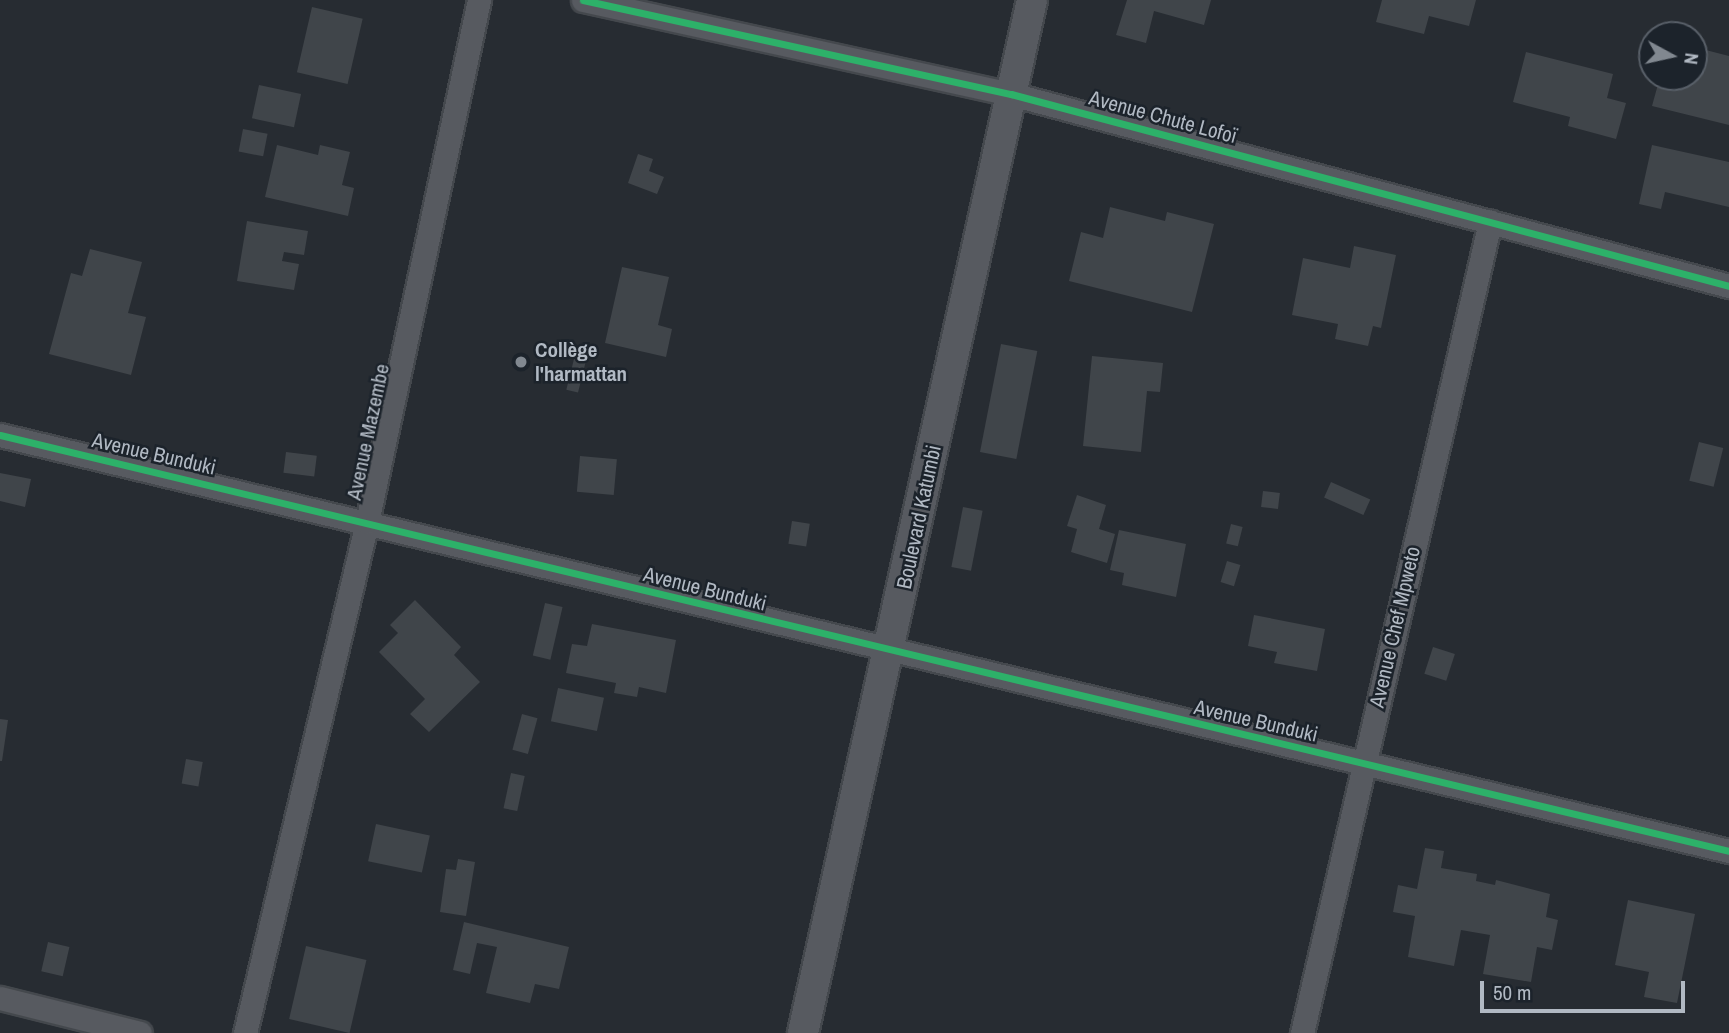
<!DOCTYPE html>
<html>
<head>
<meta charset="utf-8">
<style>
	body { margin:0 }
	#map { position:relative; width:1729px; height:1033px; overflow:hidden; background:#272c32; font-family:"Archivo Narrow",sans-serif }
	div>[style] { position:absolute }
	.building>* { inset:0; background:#40454a; transform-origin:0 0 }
	.roads { filter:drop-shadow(2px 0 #44484d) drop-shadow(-2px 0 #44484d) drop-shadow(0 2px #44484d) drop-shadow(0 -2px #44484d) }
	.minor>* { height:23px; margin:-11.5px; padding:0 11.5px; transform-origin:11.5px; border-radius:11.5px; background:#575a60 }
	.tertiary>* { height:30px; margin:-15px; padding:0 15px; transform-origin:15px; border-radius:15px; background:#575a60 }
	.cycleway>* { height:7px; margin:-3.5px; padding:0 3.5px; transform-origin:3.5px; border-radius:3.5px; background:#2db169 }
	.dots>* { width:19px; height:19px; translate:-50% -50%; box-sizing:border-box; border:4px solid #1c232b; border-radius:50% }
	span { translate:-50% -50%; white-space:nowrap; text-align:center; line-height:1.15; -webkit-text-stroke:5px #1c232b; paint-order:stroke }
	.street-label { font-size:21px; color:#b1b9c3 }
	.poi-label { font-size:21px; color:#b1b9c3; font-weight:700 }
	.left { translate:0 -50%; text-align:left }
	.north { position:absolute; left:1638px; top:21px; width:70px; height:70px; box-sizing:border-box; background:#1c232b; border:2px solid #585f68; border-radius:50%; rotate:98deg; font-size:19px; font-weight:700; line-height:28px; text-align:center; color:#b1b9c3 }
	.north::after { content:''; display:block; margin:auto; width:24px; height:32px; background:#818890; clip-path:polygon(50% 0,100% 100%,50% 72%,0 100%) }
	.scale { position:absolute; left:1480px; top:981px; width:205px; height:32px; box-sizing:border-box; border:4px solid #b1b9c3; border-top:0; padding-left:9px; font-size:21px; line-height:24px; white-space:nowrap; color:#b1b9c3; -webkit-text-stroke:5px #1c232b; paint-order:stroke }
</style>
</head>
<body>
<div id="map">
	<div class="building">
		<i style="clip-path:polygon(1127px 0,1211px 0,1204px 25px,1154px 11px,1146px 43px,1116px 35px)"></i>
		<i style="clip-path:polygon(1382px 0,1476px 0,1469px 26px,1429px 16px,1424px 34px,1376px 22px)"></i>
		<i style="left:312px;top:7px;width:52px;height:67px;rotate:13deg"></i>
		<i style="clip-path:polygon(1694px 47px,1729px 56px,1729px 125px,1652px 106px,1660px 77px,1694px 77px)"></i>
		<i style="clip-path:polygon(1526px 52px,1613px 74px,1607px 98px,1626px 103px,1616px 139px,1568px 126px,1570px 117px,1513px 102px)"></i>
		<i style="left:259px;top:85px;width:43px;height:34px;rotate:12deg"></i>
		<i style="left:243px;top:129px;width:25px;height:23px;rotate:11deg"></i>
		<i style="clip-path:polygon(277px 145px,318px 155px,320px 145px,350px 152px,342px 185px,354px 188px,348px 216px,265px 197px)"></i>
		<i style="clip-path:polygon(1652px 145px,1729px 162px,1729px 207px,1665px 192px,1661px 209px,1639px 204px)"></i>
		<i style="clip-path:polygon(638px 154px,653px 159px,649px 171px,664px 177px,657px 194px,628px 183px)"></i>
		<i style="clip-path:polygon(1110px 207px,1165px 221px,1167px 212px,1214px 224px,1192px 312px,1069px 281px,1081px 232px,1103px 238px)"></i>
		<i style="clip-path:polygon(247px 221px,308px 231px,304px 255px,284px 252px,282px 261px,299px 264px,294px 290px,237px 281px)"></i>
		<i style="clip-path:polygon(1354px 246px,1396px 255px,1381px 328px,1373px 326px,1368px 346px,1335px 339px,1338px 324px,1292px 315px,1303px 258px,1350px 268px)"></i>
		<i style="clip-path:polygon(90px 249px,142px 262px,128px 313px,146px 317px,131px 375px,49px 354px,71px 273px,82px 276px)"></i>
		<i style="clip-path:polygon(622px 267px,669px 277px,658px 325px,672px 329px,666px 357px,605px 343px)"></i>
		<i style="left:1001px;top:344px;width:37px;height:110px;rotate:11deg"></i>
		<i style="left:577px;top:347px;width:12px;height:44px;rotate:14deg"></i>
		<i style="clip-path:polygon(1092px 356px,1163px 363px,1160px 392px,1147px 391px,1141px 452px,1083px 446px)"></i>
		<i style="left:1699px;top:442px;width:25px;height:40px;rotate:14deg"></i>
		<i style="left:286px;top:452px;width:31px;height:21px;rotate:7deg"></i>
		<i style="left:580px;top:456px;width:37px;height:36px;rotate:5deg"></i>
		<i style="clip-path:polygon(0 473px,31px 479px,25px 507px,0 501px)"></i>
		<i style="left:1331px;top:482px;width:43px;height:17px;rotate:24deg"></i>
		<i style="left:1263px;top:491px;width:17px;height:16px;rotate:7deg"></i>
		<i style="clip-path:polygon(1077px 495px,1106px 505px,1099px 529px,1115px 534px,1107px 563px,1071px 552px,1077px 529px,1067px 526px)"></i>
		<i style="left:963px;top:507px;width:20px;height:61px;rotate:11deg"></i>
		<i style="left:792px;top:521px;width:18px;height:23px;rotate:9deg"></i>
		<i style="left:1231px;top:524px;width:12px;height:20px;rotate:14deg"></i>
		<i style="clip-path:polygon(1119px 530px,1186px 544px,1176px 597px,1122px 585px,1124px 573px,1110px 570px)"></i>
		<i style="left:1227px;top:561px;width:14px;height:22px;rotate:17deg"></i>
		<i style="clip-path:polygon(415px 600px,461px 647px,454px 655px,480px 682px,429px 732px,410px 714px,425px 699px,379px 652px,398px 633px,390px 625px)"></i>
		<i style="left:545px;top:603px;width:18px;height:54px;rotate:13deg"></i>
		<i style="clip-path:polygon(1254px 615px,1325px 629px,1317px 671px,1274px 663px,1277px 652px,1248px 646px)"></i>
		<i style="clip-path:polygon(592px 624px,676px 640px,666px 693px,639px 687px,637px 697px,614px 693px,616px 683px,566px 673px,572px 644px,587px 646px)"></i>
		<i style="left:1433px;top:647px;width:23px;height:28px;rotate:18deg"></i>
		<i style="left:558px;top:688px;width:47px;height:34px;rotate:12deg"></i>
		<i style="left:522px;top:714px;width:16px;height:37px;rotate:15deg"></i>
		<i style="clip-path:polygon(0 719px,8px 720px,2px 761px,0 761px)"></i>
		<i style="left:186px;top:759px;width:17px;height:25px;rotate:10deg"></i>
		<i style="left:511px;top:773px;width:14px;height:36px;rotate:12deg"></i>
		<i style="left:376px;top:824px;width:55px;height:38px;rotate:12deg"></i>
		<i style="clip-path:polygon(1425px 848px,1444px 851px,1441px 868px,1477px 874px,1476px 881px,1495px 885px,1496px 880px,1550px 894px,1546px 917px,1558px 920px,1552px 950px,1537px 947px,1531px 982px,1483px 974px,1490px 935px,1461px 930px,1454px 966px,1408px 957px,1415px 916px,1393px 912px,1398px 885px,1417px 889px)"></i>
		<i style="clip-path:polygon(458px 859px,475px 862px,466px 916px,440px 912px,446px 869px,456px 870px)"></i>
		<i style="clip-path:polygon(1628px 900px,1695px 914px,1677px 1003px,1644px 997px,1649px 972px,1615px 965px)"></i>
		<i style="clip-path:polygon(464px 922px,569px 947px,559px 989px,535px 984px,530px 1003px,486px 993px,497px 947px,477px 943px,470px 974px,453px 970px)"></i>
		<i style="left:48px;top:942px;width:22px;height:30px;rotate:13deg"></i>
		<i style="left:306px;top:946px;width:62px;height:75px;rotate:13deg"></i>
	</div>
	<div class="roads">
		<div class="minor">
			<i style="left:583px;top:0;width:438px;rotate:12.4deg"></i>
			<i style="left:1011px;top:94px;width:743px;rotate:14.97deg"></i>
			<i style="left:0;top:435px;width:1778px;rotate:13.53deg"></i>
			<i style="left:0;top:998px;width:144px;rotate:14deg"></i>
			<i style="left:245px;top:1033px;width:525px;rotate:-76.57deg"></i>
			<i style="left:367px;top:522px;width:534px;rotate:-77.89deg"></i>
			<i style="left:1302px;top:1033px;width:833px;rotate:-76.95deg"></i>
		</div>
		<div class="tertiary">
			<i style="left:803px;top:1033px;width:1058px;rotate:-77.5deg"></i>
		</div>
	</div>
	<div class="cycleway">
		<i style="left:583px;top:0;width:438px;rotate:12.4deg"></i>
		<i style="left:1011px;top:94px;width:743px;rotate:14.97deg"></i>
		<i style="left:0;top:435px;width:1778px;rotate:13.53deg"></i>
	</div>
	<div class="dots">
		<i style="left:521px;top:362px;background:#818890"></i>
	</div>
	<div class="street-label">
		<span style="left:1163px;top:117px;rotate:15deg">Avenue Chute Lofoï</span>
		<span style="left:368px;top:432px;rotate:-78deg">Avenue Mazembe</span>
		<span style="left:154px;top:454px;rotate:13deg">Avenue Bunduki</span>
		<span style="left:919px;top:517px;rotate:-78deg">Boulevard Katumbi</span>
		<span style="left:705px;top:589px;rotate:14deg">Avenue Bunduki</span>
		<span style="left:1395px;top:627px;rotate:-77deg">Avenue Chef Mpweto</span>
		<span style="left:1256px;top:721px;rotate:13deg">Avenue Bunduki</span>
	</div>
	<div class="poi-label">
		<span class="left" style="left:535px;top:362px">Collège<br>l'harmattan</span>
	</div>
	<div class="north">N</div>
	<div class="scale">50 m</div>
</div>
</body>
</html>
